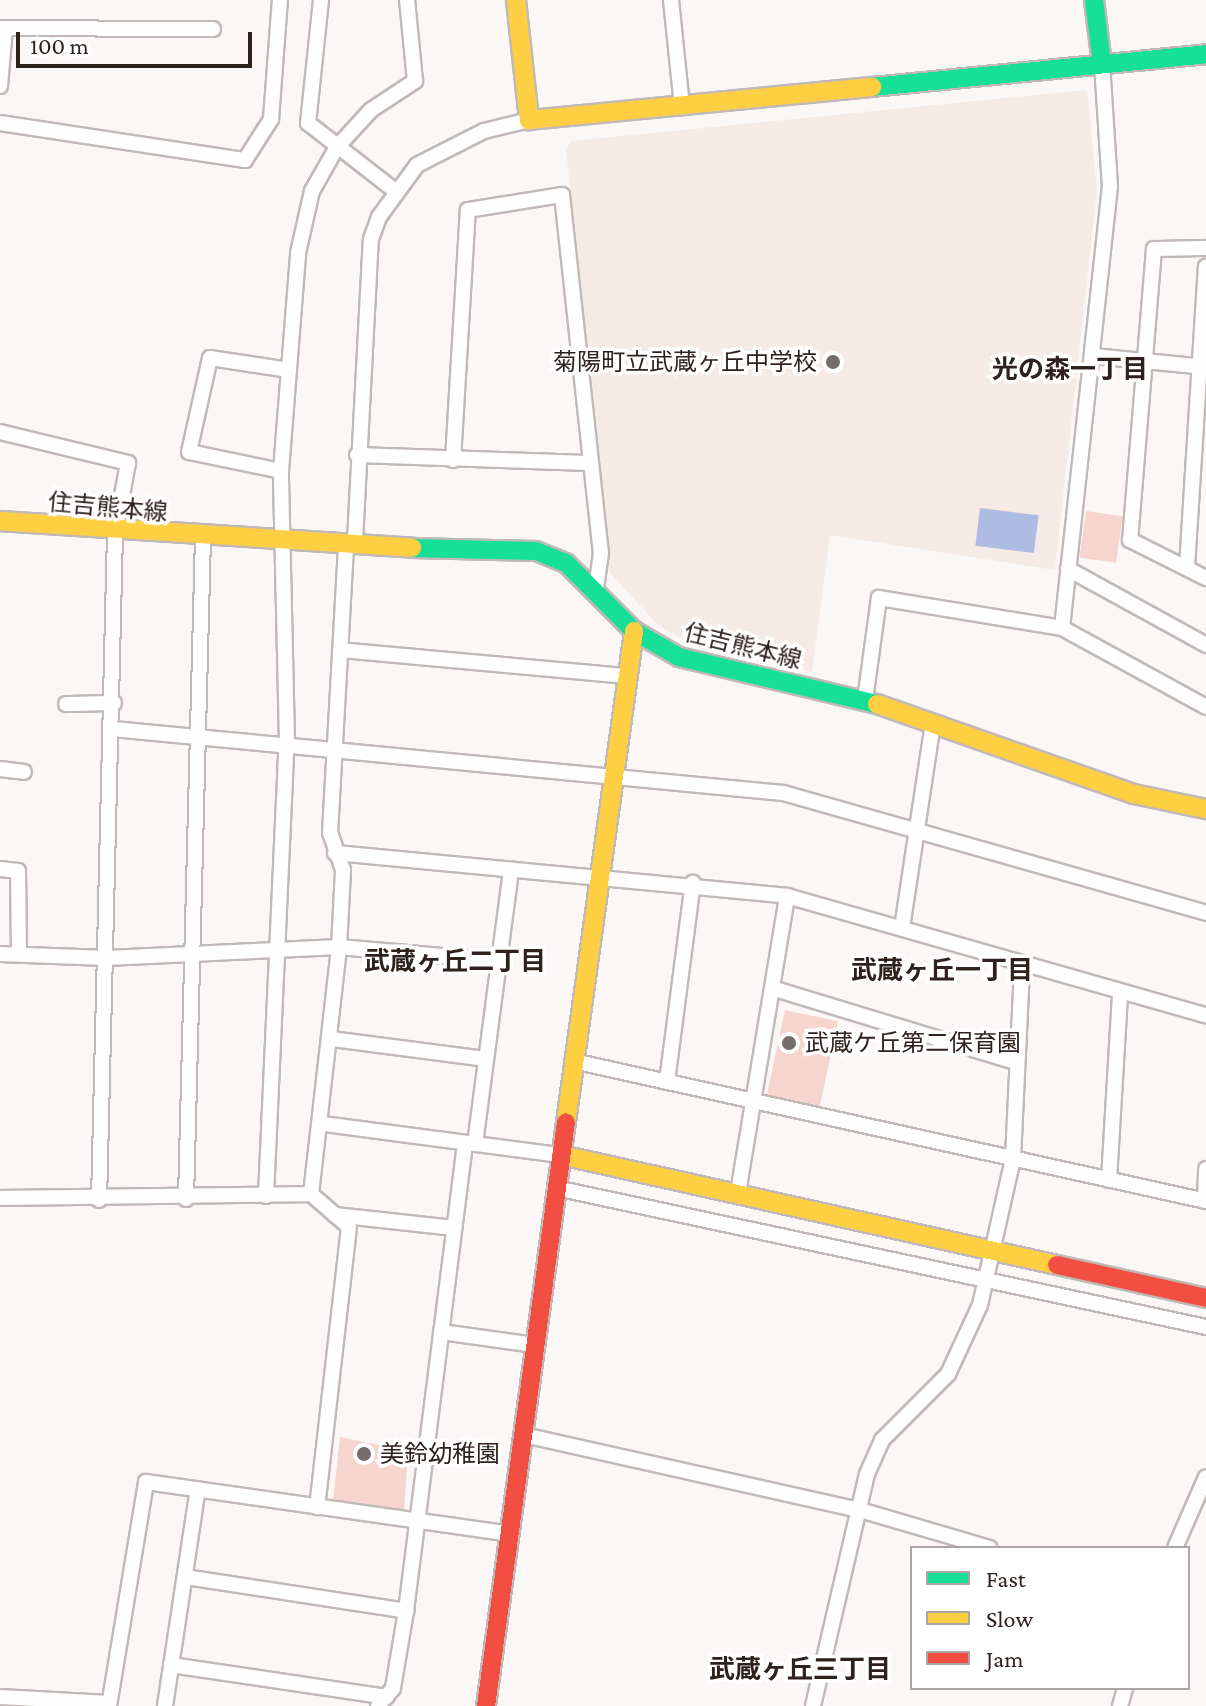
<!DOCTYPE html>
<html>
<head>
<meta charset="utf-8">
<style>
	body { margin:0 }
	#map { position:relative; width:1206px; height:1706px; overflow:hidden; background:#fbf7f6; font-family:"Crimson Pro","Noto Sans JP",serif }
	div>[style] { position:absolute }
	.built>* { inset:0; background:#f5eae6 }
	.green>* { inset:0; background:#f5d5cd; transform-origin:0 0 }
	.water>* { inset:0; background:#aebbe2; transform-origin:0 0 }
	.roads { filter:drop-shadow(2px 0 #c1b9b8) drop-shadow(-2px 0 #c1b9b8) drop-shadow(0 2px #c1b9b8) drop-shadow(0 -2px #c1b9b8) }
	.street>* { height:14px; margin:-7px; padding:0 7px; transform-origin:7px; border-radius:7px; background:#fefefe }
	.fast>* { height:18px; margin:-9px; padding:0 9px; transform-origin:9px; border-radius:9px; background:#16e098 }
	.slow>* { height:18px; margin:-9px; padding:0 9px; transform-origin:9px; border-radius:9px; background:#ffcf43 }
	.jam>* { height:18px; margin:-9px; padding:0 9px; transform-origin:9px; border-radius:9px; background:#f24e42 }
	.dots>* { width:22px; height:22px; translate:-50% -50%; box-sizing:border-box; border:4px solid #fff; border-radius:50% }
	span { translate:-50% -50%; white-space:nowrap; text-align:center; line-height:1.15; -webkit-text-stroke:7px #fff; paint-order:stroke }
	.poi-label { font-size:24px; color:#2e211e }
	.right { translate:-100% -50%; text-align:right }
	.left { translate:0 -50%; text-align:left }
	.street-label { font-size:24px; color:#2e211e }
	.neighbourhood-label { font-size:26px; color:#2e211e; font-weight:700 }
	.legend { position:absolute; left:910px; top:1546px; width:280px; height:144px; box-sizing:border-box; background:#fff; border:2px solid #aba6a5; margin:0; padding:10px 14px; list-style:none; font-size:24px; color:#2e211e }
	.legend li { display:flex; align-items:center; gap:16px; height:40px }
	.legend b { width:40px; border:2px solid #aba6a5 }
	.scale { position:absolute; left:16px; top:32px; width:236px; height:36px; box-sizing:border-box; border:4px solid #2e211e; border-top:0; padding-left:10px; font-size:24px; line-height:28px; white-space:nowrap; color:#2e211e; -webkit-text-stroke:6px #fff; paint-order:stroke }
</style>
</head>
<body>
<div id="map">
	<div class="built">
		<i style="clip-path:polygon(1087px 90px,1097px 190px,1055px 570px,830px 535px,812px 672px,685px 641px,659px 626px,610px 573px,566px 149px,572px 141px)"></i>
	</div>
	<div class="green">
		<i style="left:1086px;top:511px;width:37px;height:47px;rotate:8deg"></i>
		<i style="left:785px;top:1010px;width:54px;height:90px;rotate:12deg"></i>
		<i style="clip-path:polygon(340px 1437px,408px 1451px,404px 1515px,333px 1503px)"></i>
	</div>
	<div class="water">
		<i style="left:980px;top:508px;width:59px;height:38px;rotate:7deg"></i>
	</div>
	<div class="roads">
		<div class="street">
			<i style="left:321px;top:0;width:124px;rotate:96deg"></i>
			<i style="left:308px;top:123px;width:109px;rotate:37.9deg"></i>
			<i style="left:671px;top:0;width:108px;rotate:84.1deg"></i>
			<i style="left:0;top:28px;width:213px;rotate:0.3deg"></i>
			<i style="left:0;top:86px;width:58px;rotate:-85.1deg"></i>
			<i style="left:0;top:123px;width:248px;rotate:8.6deg"></i>
			<i style="left:245px;top:160px;width:49px;rotate:-57.6deg"></i>
			<i style="left:271px;top:119px;width:119px;rotate:-85.7deg"></i>
			<i style="left:1206px;top:248px;width:52px;rotate:178.9deg"></i>
			<i style="left:1154px;top:249px;width:292px;rotate:94.7deg"></i>
			<i style="left:1130px;top:540px;width:85px;rotate:26.6deg"></i>
			<i style="left:1092px;top:356px;width:115px;rotate:5.5deg"></i>
			<i style="left:0;top:432px;width:132px;rotate:13.6deg"></i>
			<i style="left:128px;top:463px;width:71px;rotate:100.5deg"></i>
			<i style="left:115px;top:533px;width:667px;rotate:91.37deg"></i>
			<i style="left:357px;top:455px;width:231px;rotate:2deg"></i>
			<i style="left:453px;top:460px;width:250px;rotate:-86.6deg"></i>
			<i style="left:468px;top:210px;width:95px;rotate:-9.1deg"></i>
			<i style="left:562px;top:195px;width:360px;rotate:83.8deg"></i>
			<i style="left:601px;top:553px;width:36px;rotate:98deg"></i>
			<i style="left:281px;top:471px;width:94px;rotate:-168.3deg"></i>
			<i style="left:189px;top:452px;width:96px;rotate:-77.4deg"></i>
			<i style="left:210px;top:358px;width:80px;rotate:8.6deg"></i>
			<i style="left:355px;top:541px;width:302px;rotate:-87deg"></i>
			<i style="left:371px;top:239px;width:23px;rotate:-70deg"></i>
			<i style="left:379px;top:217px;width:64px;rotate:-53.8deg"></i>
			<i style="left:417px;top:165px;width:75px;rotate:-26.9deg"></i>
			<i style="left:484px;top:131px;width:46px;rotate:-13.7deg"></i>
			<i style="left:1187px;top:567px;width:301px;rotate:-86.4deg"></i>
			<i style="left:1068px;top:569px;width:158px;rotate:28.8deg"></i>
			<i style="left:1062px;top:628px;width:444px;rotate:-83.8deg"></i>
			<i style="left:1110px;top:187px;width:123px;rotate:-93.7deg"></i>
			<i style="left:340px;top:650px;width:287px;rotate:5.2deg"></i>
			<i style="left:865px;top:700px;width:103px;rotate:-82.2deg"></i>
			<i style="left:879px;top:598px;width:185px;rotate:9.3deg"></i>
			<i style="left:1062px;top:628px;width:164px;rotate:28.7deg"></i>
			<i style="left:66px;top:704px;width:48px;rotate:-1.2deg"></i>
			<i style="left:113px;top:729px;width:673px;rotate:5.46deg"></i>
			<i style="left:783px;top:793px;width:440px;rotate:15.8deg"></i>
			<i style="left:0;top:769px;width:24px;rotate:7deg"></i>
			<i style="left:335px;top:853px;width:454px;rotate:5.4deg"></i>
			<i style="left:787px;top:896px;width:436px;rotate:15.9deg"></i>
			<i style="left:0;top:869px;width:18px;rotate:6deg"></i>
			<i style="left:18px;top:871px;width:83px;rotate:89.3deg"></i>
			<i style="left:902px;top:928px;width:208px;rotate:-81.4deg"></i>
			<i style="left:0;top:954px;width:107px;rotate:2.1deg"></i>
			<i style="left:107px;top:958px;width:232px;rotate:-2.7deg"></i>
			<i style="left:339px;top:947px;width:161px;rotate:5deg"></i>
			<i style="left:775px;top:989px;width:252px;rotate:16.9deg"></i>
			<i style="left:332px;top:1039px;width:155px;rotate:7.4deg"></i>
			<i style="left:573px;top:1061px;width:648px;rotate:12.47deg"></i>
			<i style="left:667px;top:1082px;width:201px;rotate:-82.6deg"></i>
			<i style="left:324px;top:1124px;width:239px;rotate:7.5deg"></i>
			<i style="left:475px;top:1144px;width:277px;rotate:-82.5deg"></i>
			<i style="left:1109px;top:1180px;width:184px;rotate:-86.6deg"></i>
			<i style="left:556px;top:1188px;width:665px;rotate:12.07deg"></i>
			<i style="left:738px;top:1193px;width:301px;rotate:-80.6deg"></i>
			<i style="left:311px;top:1194px;width:249px;rotate:-83.5deg"></i>
			<i style="left:339px;top:947px;width:77px;rotate:-87deg"></i>
			<i style="left:343px;top:870px;width:39px;rotate:-109deg"></i>
			<i style="left:330px;top:833px;width:290px;rotate:-86.8deg"></i>
			<i style="left:266px;top:1196px;width:454px;rotate:-87.4deg"></i>
			<i style="left:287px;top:742px;width:271px;rotate:-91.3deg"></i>
			<i style="left:281px;top:471px;width:219px;rotate:-85.5deg"></i>
			<i style="left:298px;top:253px;width:64px;rotate:-77.3deg"></i>
			<i style="left:312px;top:191px;width:51px;rotate:-60.4deg"></i>
			<i style="left:337px;top:147px;width:50px;rotate:-47.4deg"></i>
			<i style="left:371px;top:110px;width:53px;rotate:-33.4deg"></i>
			<i style="left:415px;top:81px;width:81px;rotate:-95.6deg"></i>
			<i style="left:0;top:1198px;width:311px;rotate:-0.7deg"></i>
			<i style="left:311px;top:1194px;width:50px;rotate:41deg"></i>
			<i style="left:349px;top:1227px;width:282px;rotate:96.5deg"></i>
			<i style="left:186px;top:1199px;width:661px;rotate:-88.53deg"></i>
			<i style="left:1205px;top:1201px;width:32px;rotate:-88deg"></i>
			<i style="left:335px;top:1215px;width:120px;rotate:6.2deg"></i>
			<i style="left:441px;top:1332px;width:95px;rotate:7.9deg"></i>
			<i style="left:524px;top:1435px;width:344px;rotate:12.6deg"></i>
			<i style="left:860px;top:1510px;width:135px;rotate:16.3deg"></i>
			<i style="left:1175px;top:1548px;width:77px;rotate:-66.4deg"></i>
			<i style="left:185px;top:1577px;width:224px;rotate:8.7deg"></i>
			<i style="left:171px;top:1665px;width:218px;rotate:8.4deg"></i>
			<i style="left:0;top:1697px;width:109px;rotate:3.2deg"></i>
			<i style="left:109px;top:1706px;width:227px;rotate:-80.6deg"></i>
			<i style="left:146px;top:1482px;width:369px;rotate:8.1deg"></i>
			<i style="left:165px;top:1706px;width:219px;rotate:-81.4deg"></i>
			<i style="left:378px;top:1706px;width:23px;rotate:-50deg"></i>
			<i style="left:393px;top:1688px;width:78px;rotate:-80.4deg"></i>
			<i style="left:406px;top:1611px;width:472px;rotate:-82.8deg"></i>
			<i style="left:813px;top:1706px;width:238px;rotate:-76.9deg"></i>
			<i style="left:867px;top:1474px;width:37px;rotate:-66deg"></i>
			<i style="left:882px;top:1440px;width:93px;rotate:-45deg"></i>
			<i style="left:948px;top:1374px;width:76px;rotate:-65.1deg"></i>
			<i style="left:980px;top:1305px;width:150px;rotate:-77.3deg"></i>
			<i style="left:1013px;top:1159px;width:191px;rotate:-87.3deg"></i>
			<i style="left:1120px;top:1706px;width:19px;rotate:-74deg"></i>
		</div>
		<div class="fast">
			<i style="left:1094px;top:0;width:64px;rotate:82.9deg"></i>
			<i style="left:872px;top:87px;width:336px;rotate:-5.6deg"></i>
			<i style="left:412px;top:548px;width:124px;rotate:1.4deg"></i>
			<i style="left:536px;top:551px;width:32px;rotate:22deg"></i>
			<i style="left:566px;top:563px;width:96px;rotate:45deg"></i>
			<i style="left:634px;top:631px;width:52px;rotate:30deg"></i>
			<i style="left:679px;top:657px;width:204px;rotate:13.4deg"></i>
		</div>
		<div class="slow">
			<i style="left:516px;top:0;width:121px;rotate:83.8deg"></i>
			<i style="left:529px;top:120px;width:345px;rotate:-5.5deg"></i>
			<i style="left:0;top:521px;width:413px;rotate:3.7deg"></i>
			<i style="left:877px;top:704px;width:272px;rotate:19.3deg"></i>
			<i style="left:1134px;top:794px;width:74px;rotate:11.8deg"></i>
			<i style="left:566px;top:1122px;width:496px;rotate:-82.1deg"></i>
			<i style="left:561px;top:1155px;width:508px;rotate:12.5deg"></i>
		</div>
		<div class="jam">
			<i style="left:1057px;top:1265px;width:153px;rotate:12.5deg"></i>
			<i style="left:486px;top:1706px;width:589px;rotate:-82.2deg"></i>
		</div>
	</div>
	<div class="dots">
		<i style="left:833px;top:362px;background:#766c6a"></i>
		<i style="left:789px;top:1043px;background:#766c6a"></i>
		<i style="left:364px;top:1454px;background:#766c6a"></i>
	</div>
	<div class="poi-label">
		<span class="right" style="left:817px;top:362px">菊陽町立武蔵ヶ丘中学校</span>
		<span class="left" style="left:805px;top:1043px">武蔵ケ丘第二保育園</span>
		<span class="left" style="left:380px;top:1454px">美鈴幼稚園</span>
	</div>
	<div class="street-label">
		<span style="left:108px;top:507px;rotate:5deg">住吉熊本線</span>
		<span style="left:743px;top:646px;rotate:14deg">住吉熊本線</span>
	</div>
	<div class="neighbourhood-label">
		<span style="left:1070px;top:370px">光の森一丁目</span>
		<span style="left:455px;top:962px">武蔵ヶ丘二丁目</span>
		<span style="left:942px;top:971px">武蔵ヶ丘一丁目</span>
		<span style="left:800px;top:1670px">武蔵ヶ丘三丁目</span>
	</div>
	<ul class="legend">
	<li><b style="height:10px;background:#16e098"></b>Fast</li>
	<li><b style="height:10px;background:#ffcf43"></b>Slow</li>
	<li><b style="height:10px;background:#f24e42"></b>Jam</li>
	</ul>
	<div class="scale">100 m</div>
</div>
</body>
</html>
